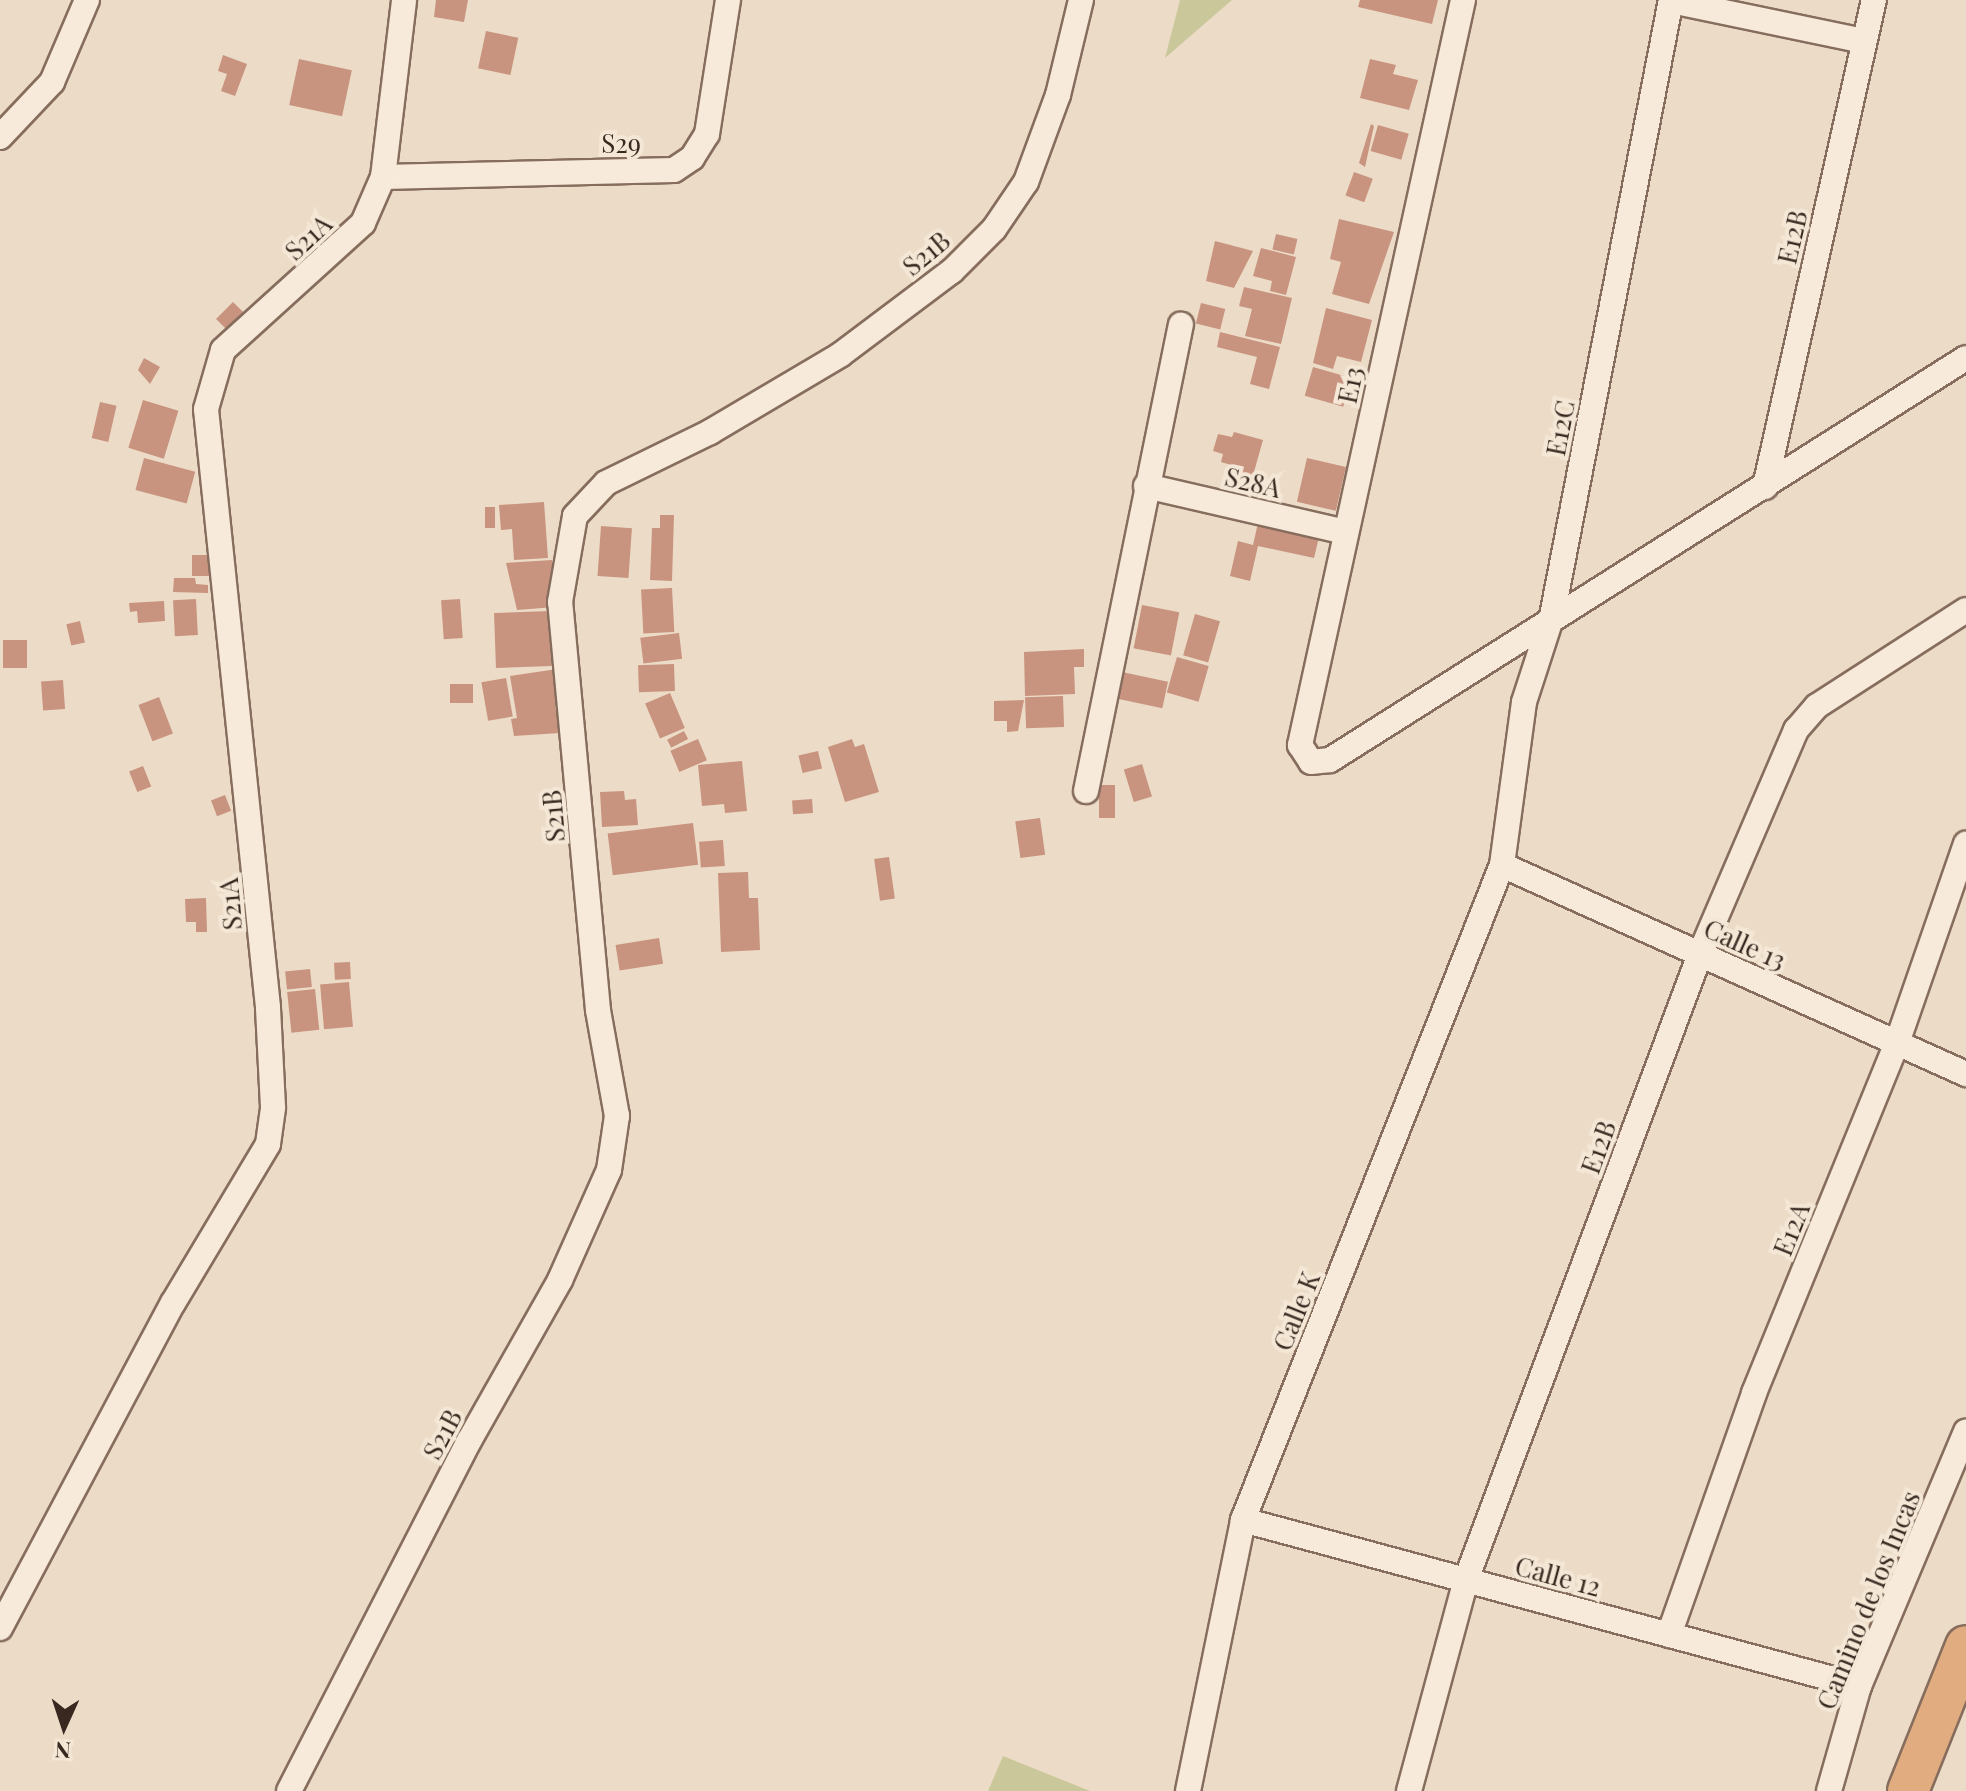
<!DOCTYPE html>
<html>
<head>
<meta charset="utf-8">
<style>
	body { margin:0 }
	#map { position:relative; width:1966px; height:1791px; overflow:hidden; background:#ecdcc7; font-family:"Playfair Display",serif }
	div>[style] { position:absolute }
	.green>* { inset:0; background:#cac89b }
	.building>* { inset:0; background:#c8937f; transform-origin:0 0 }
	.roads { filter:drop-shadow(2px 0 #866d5d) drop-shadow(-2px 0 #866d5d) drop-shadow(0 2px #866d5d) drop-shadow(0 -2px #866d5d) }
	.minor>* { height:24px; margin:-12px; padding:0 12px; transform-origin:12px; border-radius:12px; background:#f7eada }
	.trunk>* { height:40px; margin:-20px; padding:0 20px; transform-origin:20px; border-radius:20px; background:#e1ac7f }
	span { translate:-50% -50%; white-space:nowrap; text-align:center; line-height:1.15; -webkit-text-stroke:8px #f4e7d6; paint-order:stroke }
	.street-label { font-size:26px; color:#382820 }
	.north { position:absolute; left:24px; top:1687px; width:80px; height:80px; -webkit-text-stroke:6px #f4e7d6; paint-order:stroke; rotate:183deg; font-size:22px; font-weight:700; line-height:32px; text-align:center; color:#382820 }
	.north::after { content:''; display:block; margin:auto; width:28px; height:36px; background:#382820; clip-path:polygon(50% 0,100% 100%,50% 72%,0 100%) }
</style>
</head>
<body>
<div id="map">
	<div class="green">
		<i style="clip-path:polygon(1180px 0,1232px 0,1165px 58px)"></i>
		<i style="clip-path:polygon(1003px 1756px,1090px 1791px,988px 1791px)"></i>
	</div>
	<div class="building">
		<i style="clip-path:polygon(436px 0,468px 0,464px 22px,434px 17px)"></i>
		<i style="clip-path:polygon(1360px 0,1438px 0,1432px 24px,1358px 7px)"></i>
		<i style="left:486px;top:31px;width:33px;height:38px;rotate:12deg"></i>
		<i style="clip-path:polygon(223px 55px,247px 64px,235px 96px,221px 91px,227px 74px,218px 71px)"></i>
		<i style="left:299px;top:59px;width:54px;height:47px;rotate:12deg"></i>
		<i style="clip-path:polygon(1370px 59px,1396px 65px,1393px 74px,1418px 80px,1409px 110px,1360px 98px)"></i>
		<i style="clip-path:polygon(1371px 124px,1374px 126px,1365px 167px,1359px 163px)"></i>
		<i style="left:1378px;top:125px;width:32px;height:27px;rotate:16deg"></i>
		<i style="left:1354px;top:172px;width:20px;height:25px;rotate:20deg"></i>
		<i style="clip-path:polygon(1339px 219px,1394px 232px,1369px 304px,1332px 294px,1341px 262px,1330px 259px)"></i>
		<i style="left:1276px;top:234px;width:22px;height:16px;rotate:13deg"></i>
		<i style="clip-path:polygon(1215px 241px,1253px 251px,1234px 288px,1206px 281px)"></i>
		<i style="clip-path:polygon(1261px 248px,1296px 257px,1286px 295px,1270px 291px,1272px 281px,1253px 276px)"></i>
		<i style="clip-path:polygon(1244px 287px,1292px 298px,1281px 344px,1245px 336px,1252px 309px,1239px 306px)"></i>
		<i style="left:233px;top:302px;width:16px;height:24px;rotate:45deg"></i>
		<i style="left:1201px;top:303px;width:25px;height:21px;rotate:14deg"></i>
		<i style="clip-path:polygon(1326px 308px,1372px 320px,1361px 362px,1337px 356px,1333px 369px,1313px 363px)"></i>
		<i style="clip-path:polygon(1220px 332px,1280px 347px,1269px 389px,1250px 384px,1257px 357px,1217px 347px)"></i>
		<i style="clip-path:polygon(144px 358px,160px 367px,150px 384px,138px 370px)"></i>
		<i style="left:1313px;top:367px;width:40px;height:30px;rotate:16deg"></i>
		<i style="left:143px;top:400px;width:37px;height:50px;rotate:17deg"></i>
		<i style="left:100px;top:402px;width:17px;height:37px;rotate:13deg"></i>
		<i style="clip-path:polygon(1234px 432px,1263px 440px,1250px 486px,1234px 482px,1238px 467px,1221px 462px,1223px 454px,1213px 451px,1218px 434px,1232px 437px)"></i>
		<i style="left:144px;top:458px;width:53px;height:33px;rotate:15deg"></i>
		<i style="left:1307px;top:458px;width:40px;height:45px;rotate:13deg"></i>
		<i style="clip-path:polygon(544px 502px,548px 558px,514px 560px,512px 529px,501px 530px,499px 505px)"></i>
		<i style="left:485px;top:507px;width:10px;height:21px"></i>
		<i style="clip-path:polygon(660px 515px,674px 515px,672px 581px,650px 580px,652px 528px,660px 528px)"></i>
		<i style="clip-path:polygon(1258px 523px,1319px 537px,1314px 558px,1258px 546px,1250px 581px,1230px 576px,1238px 541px,1253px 545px)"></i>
		<i style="left:601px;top:526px;width:31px;height:50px;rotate:4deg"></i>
		<i style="left:192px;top:555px;width:17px;height:21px"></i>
		<i style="clip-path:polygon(552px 560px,555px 607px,517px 610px,506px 563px)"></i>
		<i style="clip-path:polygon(174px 578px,195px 578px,196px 584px,208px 585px,208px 593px,173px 592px)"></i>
		<i style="left:672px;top:588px;width:44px;height:31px;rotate:87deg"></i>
		<i style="left:196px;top:599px;width:36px;height:23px;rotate:87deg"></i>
		<i style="left:460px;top:599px;width:39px;height:19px;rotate:86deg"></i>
		<i style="clip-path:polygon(164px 601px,165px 621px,138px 623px,137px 611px,130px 612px,129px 603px)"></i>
		<i style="left:1142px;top:605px;width:38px;height:44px;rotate:11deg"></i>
		<i style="left:550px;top:611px;width:55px;height:56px;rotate:88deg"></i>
		<i style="left:1195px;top:614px;width:26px;height:43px;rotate:16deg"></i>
		<i style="left:80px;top:621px;width:22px;height:14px;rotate:77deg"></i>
		<i style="left:679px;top:633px;width:26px;height:39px;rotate:83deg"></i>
		<i style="left:3px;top:640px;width:24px;height:28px"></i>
		<i style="clip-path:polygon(1084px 649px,1084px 667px,1074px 667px,1075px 694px,1025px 696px,1024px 652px)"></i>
		<i style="left:1177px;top:657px;width:33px;height:37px;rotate:16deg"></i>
		<i style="left:674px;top:664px;width:27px;height:36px;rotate:88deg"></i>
		<i style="clip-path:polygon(557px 669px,564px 704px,555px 705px,560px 733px,514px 736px,511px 719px,517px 718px,510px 676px)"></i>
		<i style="left:1122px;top:672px;width:47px;height:27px;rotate:12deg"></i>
		<i style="left:506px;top:678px;width:39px;height:25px;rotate:80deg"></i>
		<i style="left:63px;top:680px;width:29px;height:22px;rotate:86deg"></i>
		<i style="left:473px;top:684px;width:19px;height:23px;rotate:90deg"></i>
		<i style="left:670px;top:693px;width:38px;height:27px;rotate:67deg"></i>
		<i style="left:1063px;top:696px;width:31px;height:38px;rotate:88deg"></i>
		<i style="left:159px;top:697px;width:39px;height:22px;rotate:69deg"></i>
		<i style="clip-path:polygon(1024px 700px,1018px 731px,1007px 732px,1007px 721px,994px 721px,994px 701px)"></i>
		<i style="left:684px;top:731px;width:9px;height:19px;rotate:63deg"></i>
		<i style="left:698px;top:739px;width:23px;height:30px;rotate:67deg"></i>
		<i style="clip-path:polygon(852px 739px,855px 747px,864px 744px,879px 792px,845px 802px,828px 747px)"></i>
		<i style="left:818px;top:751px;width:18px;height:20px;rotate:77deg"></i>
		<i style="clip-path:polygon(742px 761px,747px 811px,725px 813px,724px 804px,702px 806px,698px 765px)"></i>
		<i style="left:1142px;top:764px;width:34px;height:19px;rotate:73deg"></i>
		<i style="left:143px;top:766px;width:22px;height:15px;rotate:68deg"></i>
		<i style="left:1099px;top:785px;width:16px;height:33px"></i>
		<i style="clip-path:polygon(624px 791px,625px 800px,636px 799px,638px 825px,602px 827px,600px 792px)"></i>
		<i style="left:225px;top:795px;width:17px;height:15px;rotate:69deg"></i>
		<i style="left:812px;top:799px;width:14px;height:20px;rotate:86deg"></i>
		<i style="left:1040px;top:818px;width:37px;height:25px;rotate:82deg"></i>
		<i style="left:693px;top:823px;width:42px;height:86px;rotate:83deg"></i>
		<i style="left:723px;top:840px;width:26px;height:24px;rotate:86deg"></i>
		<i style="left:889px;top:857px;width:42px;height:15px;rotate:82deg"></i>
		<i style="clip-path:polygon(748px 872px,749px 898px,758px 898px,760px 950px,721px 952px,718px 873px)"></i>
		<i style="clip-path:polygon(206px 898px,207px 932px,196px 932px,196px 922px,186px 922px,185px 899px)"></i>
		<i style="left:659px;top:938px;width:26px;height:44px;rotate:81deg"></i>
		<i style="left:350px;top:962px;width:17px;height:16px;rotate:87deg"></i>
		<i style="left:310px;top:969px;width:18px;height:25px;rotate:84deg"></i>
		<i style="left:349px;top:982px;width:45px;height:29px;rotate:85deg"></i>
		<i style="left:315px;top:989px;width:41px;height:28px;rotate:84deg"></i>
	</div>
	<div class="roads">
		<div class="minor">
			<i style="left:1463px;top:0;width:763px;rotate:102.34deg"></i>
			<i style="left:1300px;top:745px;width:20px;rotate:57deg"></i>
			<i style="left:1311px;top:762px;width:19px;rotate:-6deg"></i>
			<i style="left:1330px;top:760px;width:752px;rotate:-32.3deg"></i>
			<i style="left:1671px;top:1px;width:197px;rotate:11.7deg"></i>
			<i style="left:0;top:137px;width:76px;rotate:-46.6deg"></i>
			<i style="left:52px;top:82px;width:89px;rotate:-66.9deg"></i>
			<i style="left:383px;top:177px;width:291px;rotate:-1.4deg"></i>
			<i style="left:674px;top:170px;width:22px;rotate:-34deg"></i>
			<i style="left:692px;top:158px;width:28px;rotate:-58deg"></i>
			<i style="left:707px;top:134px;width:136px;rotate:-81.1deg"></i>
			<i style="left:1146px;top:486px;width:205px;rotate:13deg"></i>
			<i style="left:1765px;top:487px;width:499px;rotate:-77.4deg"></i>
			<i style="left:1086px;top:791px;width:476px;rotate:-78.5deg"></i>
			<i style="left:1502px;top:865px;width:509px;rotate:24.25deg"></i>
			<i style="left:1243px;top:1520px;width:638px;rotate:15.08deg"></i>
			<i style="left:0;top:1628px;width:368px;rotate:-62deg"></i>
			<i style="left:173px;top:1303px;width:185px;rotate:-59.1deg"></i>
			<i style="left:268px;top:1144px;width:37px;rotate:-82deg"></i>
			<i style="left:273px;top:1107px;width:100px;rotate:-92.9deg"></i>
			<i style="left:268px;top:1007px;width:601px;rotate:-95.92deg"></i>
			<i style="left:206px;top:409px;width:61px;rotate:-73.9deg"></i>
			<i style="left:223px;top:350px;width:189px;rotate:-42.2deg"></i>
			<i style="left:363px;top:223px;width:50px;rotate:-66.5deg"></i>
			<i style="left:383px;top:177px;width:178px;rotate:-83.2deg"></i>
			<i style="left:1669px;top:1635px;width:256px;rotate:-70.6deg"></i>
			<i style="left:1754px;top:1393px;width:378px;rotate:-67.8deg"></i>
			<i style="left:1897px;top:1043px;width:211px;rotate:-70.9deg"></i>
			<i style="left:289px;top:1791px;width:394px;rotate:-62.8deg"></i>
			<i style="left:469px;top:1441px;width:185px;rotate:-60.5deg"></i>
			<i style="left:560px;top:1280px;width:120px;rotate:-66deg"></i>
			<i style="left:609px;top:1170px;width:55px;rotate:-81.6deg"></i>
			<i style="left:617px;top:1116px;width:108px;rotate:-100.2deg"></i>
			<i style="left:598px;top:1010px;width:410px;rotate:-95.3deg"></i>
			<i style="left:560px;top:602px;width:87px;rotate:-80.1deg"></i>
			<i style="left:575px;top:516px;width:45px;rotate:-46.8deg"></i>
			<i style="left:606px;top:483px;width:116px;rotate:-26.1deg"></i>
			<i style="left:710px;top:432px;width:151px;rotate:-30.6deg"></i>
			<i style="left:840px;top:355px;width:140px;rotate:-36.9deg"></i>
			<i style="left:952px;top:271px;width:59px;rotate:-45deg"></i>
			<i style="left:994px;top:229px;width:57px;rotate:-55.8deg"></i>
			<i style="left:1026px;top:182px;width:93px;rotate:-69.8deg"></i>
			<i style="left:1058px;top:95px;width:98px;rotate:-76.4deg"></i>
			<i style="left:1188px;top:1791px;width:277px;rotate:-78.5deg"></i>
			<i style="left:1243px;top:1520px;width:704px;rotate:-68.43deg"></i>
			<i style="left:1502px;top:865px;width:164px;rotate:-82.3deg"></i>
			<i style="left:1524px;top:702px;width:90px;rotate:-72deg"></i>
			<i style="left:1552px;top:616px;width:627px;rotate:-79.07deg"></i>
			<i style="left:1409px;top:1791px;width:219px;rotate:-74.9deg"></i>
			<i style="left:1466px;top:1580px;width:668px;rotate:-69.5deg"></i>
			<i style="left:1700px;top:954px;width:244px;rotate:-66.8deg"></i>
			<i style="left:1796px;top:730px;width:32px;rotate:-49deg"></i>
			<i style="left:1817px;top:706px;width:177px;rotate:-32.8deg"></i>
			<i style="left:1829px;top:1791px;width:109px;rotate:-74.1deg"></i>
			<i style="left:1859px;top:1686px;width:276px;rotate:-67.2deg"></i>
		</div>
		<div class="trunk">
			<i style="left:1908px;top:1791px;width:156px;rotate:-68.2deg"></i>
		</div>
	</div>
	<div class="street-label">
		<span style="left:621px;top:143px">S29</span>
		<span style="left:308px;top:237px;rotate:-43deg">S21A</span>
		<span style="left:1792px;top:237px;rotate:-77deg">E12B</span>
		<span style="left:926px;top:253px;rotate:-40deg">S21B</span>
		<span style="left:1350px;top:385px;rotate:-78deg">E13</span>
		<span style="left:1560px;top:428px;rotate:-79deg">E12C</span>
		<span style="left:1253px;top:482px;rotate:13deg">S28A</span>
		<span style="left:553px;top:816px;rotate:-95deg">S21B</span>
		<span style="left:230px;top:904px;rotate:-95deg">S21A</span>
		<span style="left:1745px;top:944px;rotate:24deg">Calle 13</span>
		<span style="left:1598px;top:1147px;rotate:-70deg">E12B</span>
		<span style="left:1791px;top:1229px;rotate:-68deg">E12A</span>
		<span style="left:1296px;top:1311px;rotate:-68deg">Calle K</span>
		<span style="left:442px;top:1434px;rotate:-62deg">S21B</span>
		<span style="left:1558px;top:1576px;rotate:15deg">Calle 12</span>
		<span style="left:1868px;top:1600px;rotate:-68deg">Camino de los Incas</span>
	</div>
	<div class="north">N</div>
</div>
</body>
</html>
